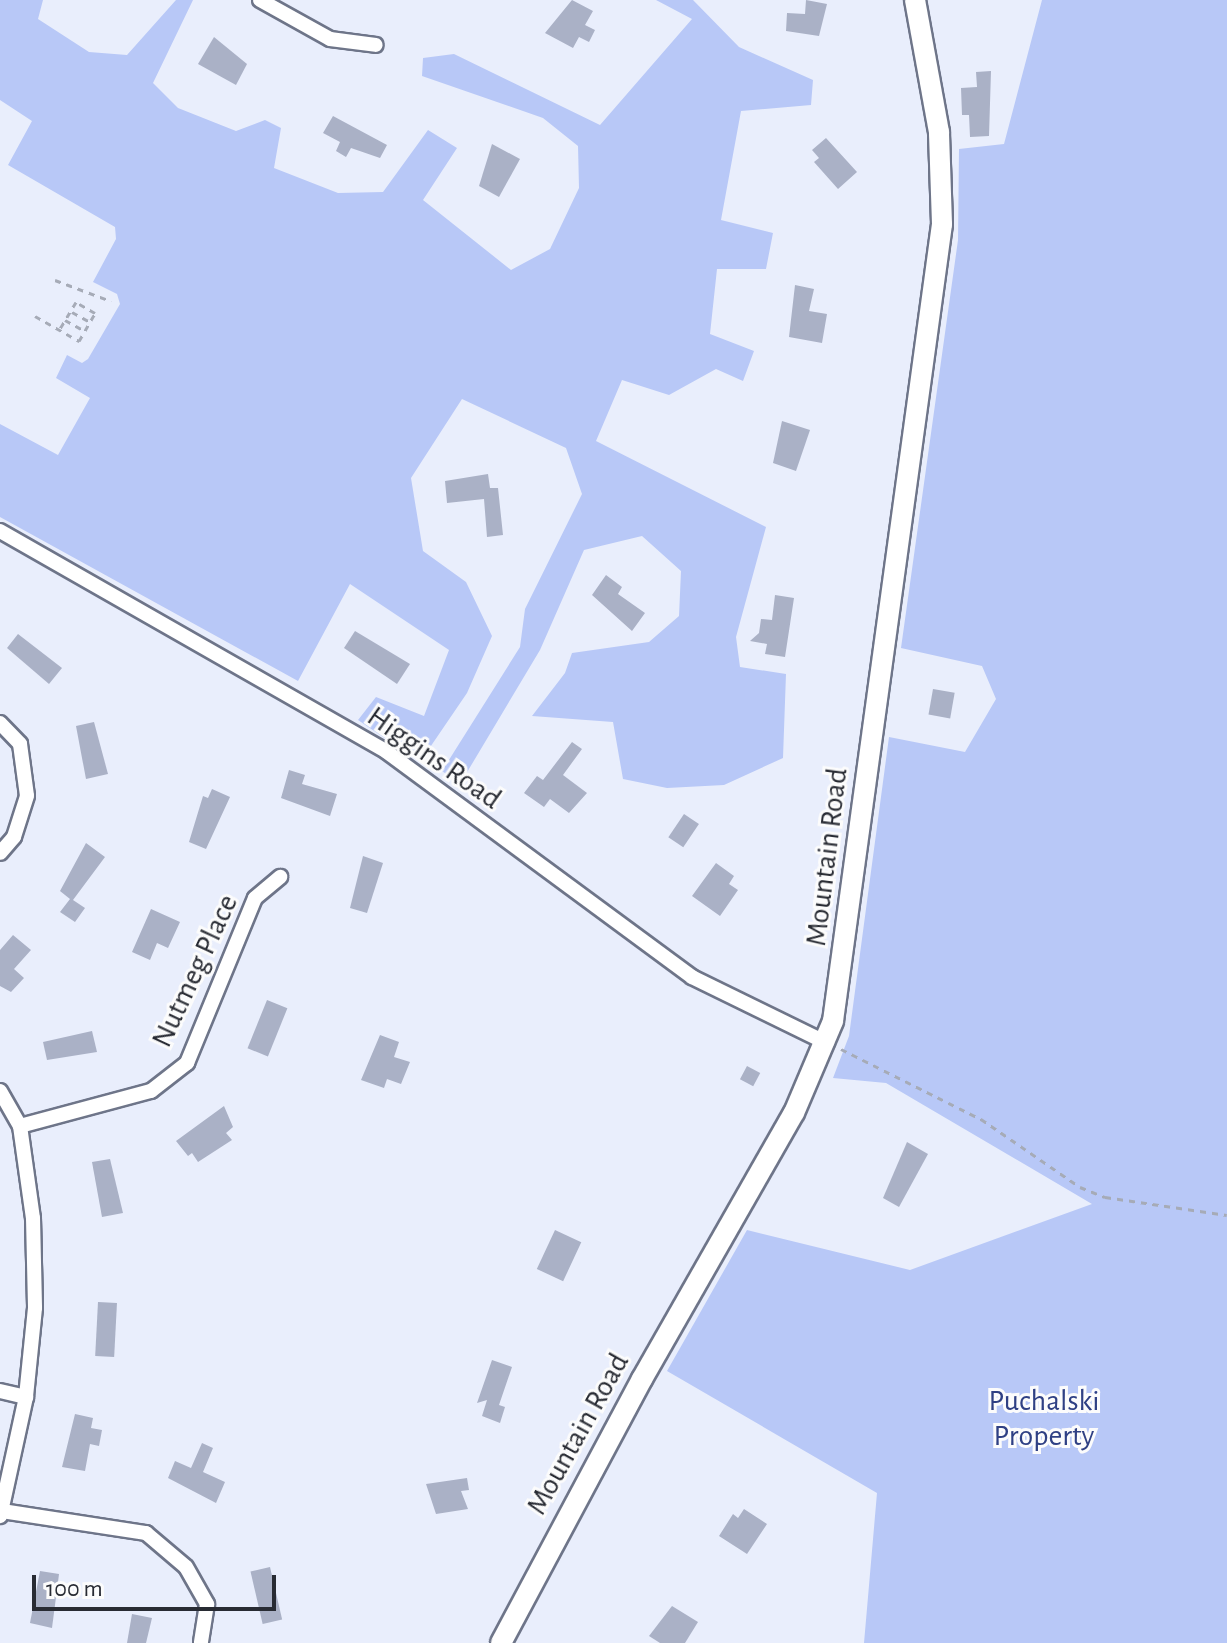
<!DOCTYPE html>
<html>
<head>
<meta charset="utf-8">
<style>
	body { margin:0 }
	#map { position:relative; width:1227px; height:1643px; overflow:hidden; background:#e9eefc; font-family:"Alegreya Sans",sans-serif }
	div>[style] { position:absolute }
	.green>* { inset:0; background:#b8c8f7 }
	.building>* { inset:0; background:#aab1c6; transform-origin:0 0 }
	.path>* { height:3px; margin-top:-1.5px; transform-origin:0; background:repeating-linear-gradient(90deg,#a6abb7 0 6px,transparent 0 12px) }
	.roads { filter:drop-shadow(2px 0 #6e7589) drop-shadow(-2px 0 #6e7589) drop-shadow(0 2px #6e7589) drop-shadow(0 -2px #6e7589) }
	.minor>* { height:14px; margin:-7px; padding:0 7px; transform-origin:7px; border-radius:7px; background:#fff }
	.secondary>* { height:20px; margin:-10px; padding:0 10px; transform-origin:10px; border-radius:10px; background:#fff }
	span { translate:-50% -50%; white-space:nowrap; text-align:center; line-height:1.15; -webkit-text-stroke:6px #fcfcfc; paint-order:stroke }
	.street-label { font-size:30px; color:#282b33 }
	.park-label { font-size:30px; color:#2f4084 }
	.scale { position:absolute; left:32px; top:1575px; width:244px; height:36px; box-sizing:border-box; border:4px solid #282b33; border-top:0; padding-left:10px; font-size:24px; line-height:28px; white-space:nowrap; color:#282b33; -webkit-text-stroke:6px #fcfcfc; paint-order:stroke }
</style>
</head>
<body>
<div id="map">
	<div class="green">
		<i style="clip-path:polygon(0 0,43px 0,38px 19px,89px 52px,127px 55px,176px 0,193px 0,153px 83px,178px 108px,236px 131px,265px 120px,281px 128px,274px 168px,338px 193px,383px 192px,428px 130px,457px 148px,423px 200px,511px 270px,550px 249px,579px 188px,578px 146px,543px 118px,422px 76px,423px 58px,454px 54px,600px 125px,692px 19px,656px 0,693px 0,739px 47px,813px 80px,811px 105px,741px 111px,721px 220px,773px 233px,766px 269px,717px 269px,710px 334px,754px 351px,743px 381px,716px 369px,669px 395px,622px 380px,596px 441px,766px 527px,736px 637px,740px 667px,786px 674px,783px 758px,724px 785px,667px 788px,623px 779px,613px 722px,532px 716px,565px 673px,572px 653px,649px 642px,679px 616px,681px 571px,642px 536px,584px 550px,540px 650px,460px 784px,442px 771px,520px 647px,525px 609px,582px 494px,566px 448px,462px 399px,411px 478px,423px 551px,466px 582px,492px 636px,467px 693px,420px 762px,358px 720px,376px 697px,424px 716px,449px 650px,350px 584px,298px 681px,0 517px,0 424px,58px 455px,90px 398px,56px 378px,67px 355px,82px 363px,88px 359px,120px 304px,117px 294px,93px 282px,116px 239px,115px 227px,8px 165px,32px 121px,0 100px)"></i>
		<i style="clip-path:polygon(1042px 0,1227px 0,1227px 1643px,864px 1643px,877px 1493px,667px 1371px,747px 1230px,910px 1270px,1092px 1204px,886px 1083px,833px 1078px,849px 1036px,889px 737px,965px 752px,996px 699px,982px 666px,901px 648px,958px 240px,959px 149px,1004px 144px)"></i>
	</div>
	<div class="building">
		<i style="clip-path:polygon(572px 0,593px 11px,585px 25px,595px 30px,589px 42px,579px 37px,573px 48px,545px 33px)"></i>
		<i style="clip-path:polygon(806px 0,827px 4px,819px 36px,786px 31px,787px 13px,805px 14px)"></i>
		<i style="clip-path:polygon(214px 37px,247px 64px,236px 85px,198px 64px)"></i>
		<i style="clip-path:polygon(991px 71px,989px 136px,970px 137px,969px 115px,962px 115px,961px 88px,977px 87px,976px 72px)"></i>
		<i style="clip-path:polygon(333px 116px,387px 145px,380px 158px,351px 148px,346px 157px,336px 151px,340px 142px,323px 133px)"></i>
		<i style="clip-path:polygon(826px 138px,857px 172px,838px 189px,814px 162px,819px 158px,812px 150px)"></i>
		<i style="clip-path:polygon(492px 144px,520px 159px,499px 197px,479px 186px)"></i>
		<i style="clip-path:polygon(795px 285px,814px 289px,809px 311px,827px 314px,822px 343px,789px 337px)"></i>
		<i style="clip-path:polygon(782px 421px,810px 430px,796px 471px,773px 463px)"></i>
		<i style="clip-path:polygon(488px 474px,490px 488px,498px 488px,503px 535px,487px 537px,484px 499px,447px 503px,445px 481px)"></i>
		<i style="clip-path:polygon(606px 575px,622px 587px,618px 594px,645px 613px,632px 631px,592px 595px)"></i>
		<i style="clip-path:polygon(775px 595px,794px 598px,785px 657px,765px 654px,767px 644px,750px 641px,759px 633px,761px 619px,772px 620px)"></i>
		<i style="clip-path:polygon(355px 631px,410px 664px,397px 684px,344px 648px)"></i>
		<i style="clip-path:polygon(18px 634px,62px 668px,49px 684px,7px 648px)"></i>
		<i style="left:933px;top:689px;width:22px;height:26px;rotate:10deg"></i>
		<i style="clip-path:polygon(94px 722px,108px 774px,86px 779px,76px 726px)"></i>
		<i style="clip-path:polygon(572px 742px,582px 749px,563px 775px,587px 793px,569px 813px,550px 799px,544px 807px,524px 793px,537px 776px,543px 780px)"></i>
		<i style="clip-path:polygon(289px 770px,305px 775px,302px 784px,337px 794px,330px 816px,281px 798px)"></i>
		<i style="clip-path:polygon(212px 789px,230px 797px,206px 849px,189px 842px,203px 796px,208px 798px)"></i>
		<i style="left:684px;top:814px;width:18px;height:28px;rotate:34deg"></i>
		<i style="clip-path:polygon(86px 843px,105px 857px,73px 900px,85px 908px,75px 922px,60px 912px,70px 899px,60px 891px)"></i>
		<i style="clip-path:polygon(363px 856px,383px 863px,367px 913px,350px 908px)"></i>
		<i style="clip-path:polygon(716px 863px,734px 876px,729px 884px,738px 890px,720px 916px,692px 896px)"></i>
		<i style="clip-path:polygon(151px 909px,180px 922px,168px 948px,157px 943px,150px 960px,132px 952px)"></i>
		<i style="clip-path:polygon(13px 935px,31px 950px,14px 969px,24px 978px,11px 992px,0 986px,0 950px)"></i>
		<i style="left:267px;top:1000px;width:22px;height:52px;rotate:22deg"></i>
		<i style="clip-path:polygon(92px 1031px,97px 1052px,47px 1060px,43px 1042px)"></i>
		<i style="clip-path:polygon(380px 1035px,399px 1042px,394px 1057px,410px 1062px,401px 1084px,387px 1079px,384px 1088px,361px 1080px)"></i>
		<i style="left:747px;top:1066px;width:15px;height:15px;rotate:28deg"></i>
		<i style="clip-path:polygon(224px 1106px,233px 1127px,226px 1133px,232px 1140px,198px 1162px,192px 1153px,188px 1156px,176px 1141px)"></i>
		<i style="clip-path:polygon(907px 1142px,928px 1154px,899px 1207px,883px 1198px)"></i>
		<i style="clip-path:polygon(110px 1159px,123px 1213px,102px 1217px,92px 1162px)"></i>
		<i style="left:555px;top:1230px;width:29px;height:43px;rotate:25deg"></i>
		<i style="left:98px;top:1302px;width:19px;height:54px;rotate:3deg"></i>
		<i style="clip-path:polygon(492px 1360px,512px 1367px,499px 1405px,505px 1407px,500px 1423px,482px 1416px,487px 1400px,477px 1403px)"></i>
		<i style="clip-path:polygon(75px 1414px,93px 1418px,91px 1428px,102px 1430px,99px 1446px,90px 1444px,85px 1471px,62px 1467px)"></i>
		<i style="clip-path:polygon(202px 1443px,213px 1448px,203px 1472px,225px 1482px,216px 1503px,168px 1478px,175px 1461px,191px 1468px)"></i>
		<i style="clip-path:polygon(467px 1478px,469px 1490px,461px 1491px,468px 1509px,436px 1514px,426px 1484px)"></i>
		<i style="clip-path:polygon(744px 1509px,767px 1524px,747px 1554px,719px 1536px,733px 1514px,738px 1518px)"></i>
		<i style="left:270px;top:1567px;width:54px;height:20px;rotate:77deg"></i>
		<i style="clip-path:polygon(40px 1571px,59px 1574px,52px 1628px,30px 1623px)"></i>
		<i style="clip-path:polygon(672px 1606px,698px 1622px,685px 1643px,660px 1643px,649px 1636px)"></i>
		<i style="clip-path:polygon(132px 1614px,152px 1618px,146px 1643px,127px 1643px)"></i>
	</div>
	<div class="path">
		<i style="left:55px;top:280px;width:60px;rotate:20.6deg"></i>
		<i style="left:72px;top:312px;width:21px;rotate:29deg"></i>
		<i style="left:35px;top:316px;width:51px;rotate:29.6deg"></i>
		<i style="left:79px;top:341px;width:32px;rotate:-60deg"></i>
		<i style="left:95px;top:313px;width:22px;rotate:-150deg"></i>
		<i style="left:76px;top:302px;width:33px;rotate:121deg"></i>
		<i style="left:65px;top:320px;width:23px;rotate:29deg"></i>
		<i style="left:841px;top:1049px;width:157px;rotate:26.6deg"></i>
		<i style="left:981px;top:1119px;width:120px;rotate:34.5deg"></i>
		<i style="left:1080px;top:1187px;width:27px;rotate:22deg"></i>
		<i style="left:1105px;top:1197px;width:123px;rotate:8.4deg"></i>
	</div>
	<div class="roads">
		<div class="minor">
			<i style="left:260px;top:0;width:80px;rotate:29.1deg"></i>
			<i style="left:330px;top:39px;width:46px;rotate:7.4deg"></i>
			<i style="left:0;top:531px;width:446px;rotate:29.7deg"></i>
			<i style="left:387px;top:752px;width:379px;rotate:36.4deg"></i>
			<i style="left:692px;top:977px;width:150px;rotate:26.1deg"></i>
			<i style="left:0;top:723px;width:29px;rotate:46deg"></i>
			<i style="left:20px;top:744px;width:52px;rotate:82.3deg"></i>
			<i style="left:27px;top:796px;width:43px;rotate:107.6deg"></i>
			<i style="left:14px;top:837px;width:21px;rotate:131deg"></i>
			<i style="left:0;top:1091px;width:40px;rotate:60.3deg"></i>
			<i style="left:20px;top:1126px;width:93px;rotate:82deg"></i>
			<i style="left:33px;top:1218px;width:90px;rotate:88.7deg"></i>
			<i style="left:35px;top:1308px;width:89px;rotate:95.8deg"></i>
			<i style="left:26px;top:1397px;width:122px;rotate:102.3deg"></i>
			<i style="left:20px;top:1126px;width:136px;rotate:-15deg"></i>
			<i style="left:151px;top:1091px;width:46px;rotate:-37.9deg"></i>
			<i style="left:187px;top:1063px;width:178px;rotate:-67.6deg"></i>
			<i style="left:255px;top:898px;width:33px;rotate:-40deg"></i>
			<i style="left:0;top:1391px;width:27px;rotate:13deg"></i>
			<i style="left:2px;top:1511px;width:146px;rotate:8.7deg"></i>
			<i style="left:146px;top:1533px;width:52px;rotate:40.4deg"></i>
			<i style="left:186px;top:1567px;width:43px;rotate:60.4deg"></i>
			<i style="left:207px;top:1604px;width:39px;rotate:99deg"></i>
		</div>
		<div class="secondary">
			<i style="left:501px;top:1643px;width:299px;rotate:-61.9deg"></i>
			<i style="left:642px;top:1379px;width:306px;rotate:-60.3deg"></i>
			<i style="left:794px;top:1113px;width:100px;rotate:-67deg"></i>
			<i style="left:833px;top:1021px;width:804px;rotate:-82.21deg"></i>
			<i style="left:942px;top:224px;width:92px;rotate:-91.9deg"></i>
			<i style="left:939px;top:132px;width:134px;rotate:-100.3deg"></i>
		</div>
	</div>
	<div class="street-label">
		<span style="left:434px;top:758px;rotate:35deg">Higgins Road</span>
		<span style="left:827px;top:857px;rotate:-83deg">Mountain Road</span>
		<span style="left:195px;top:971px;rotate:-65deg">Nutmeg Place</span>
		<span style="left:578px;top:1434px;rotate:-61deg">Mountain Road</span>
	</div>
	<div class="park-label">
		<span style="left:1044px;top:1418px">Puchalski<br>Property</span>
	</div>
	<div class="scale">100 m</div>
</div>
</body>
</html>
